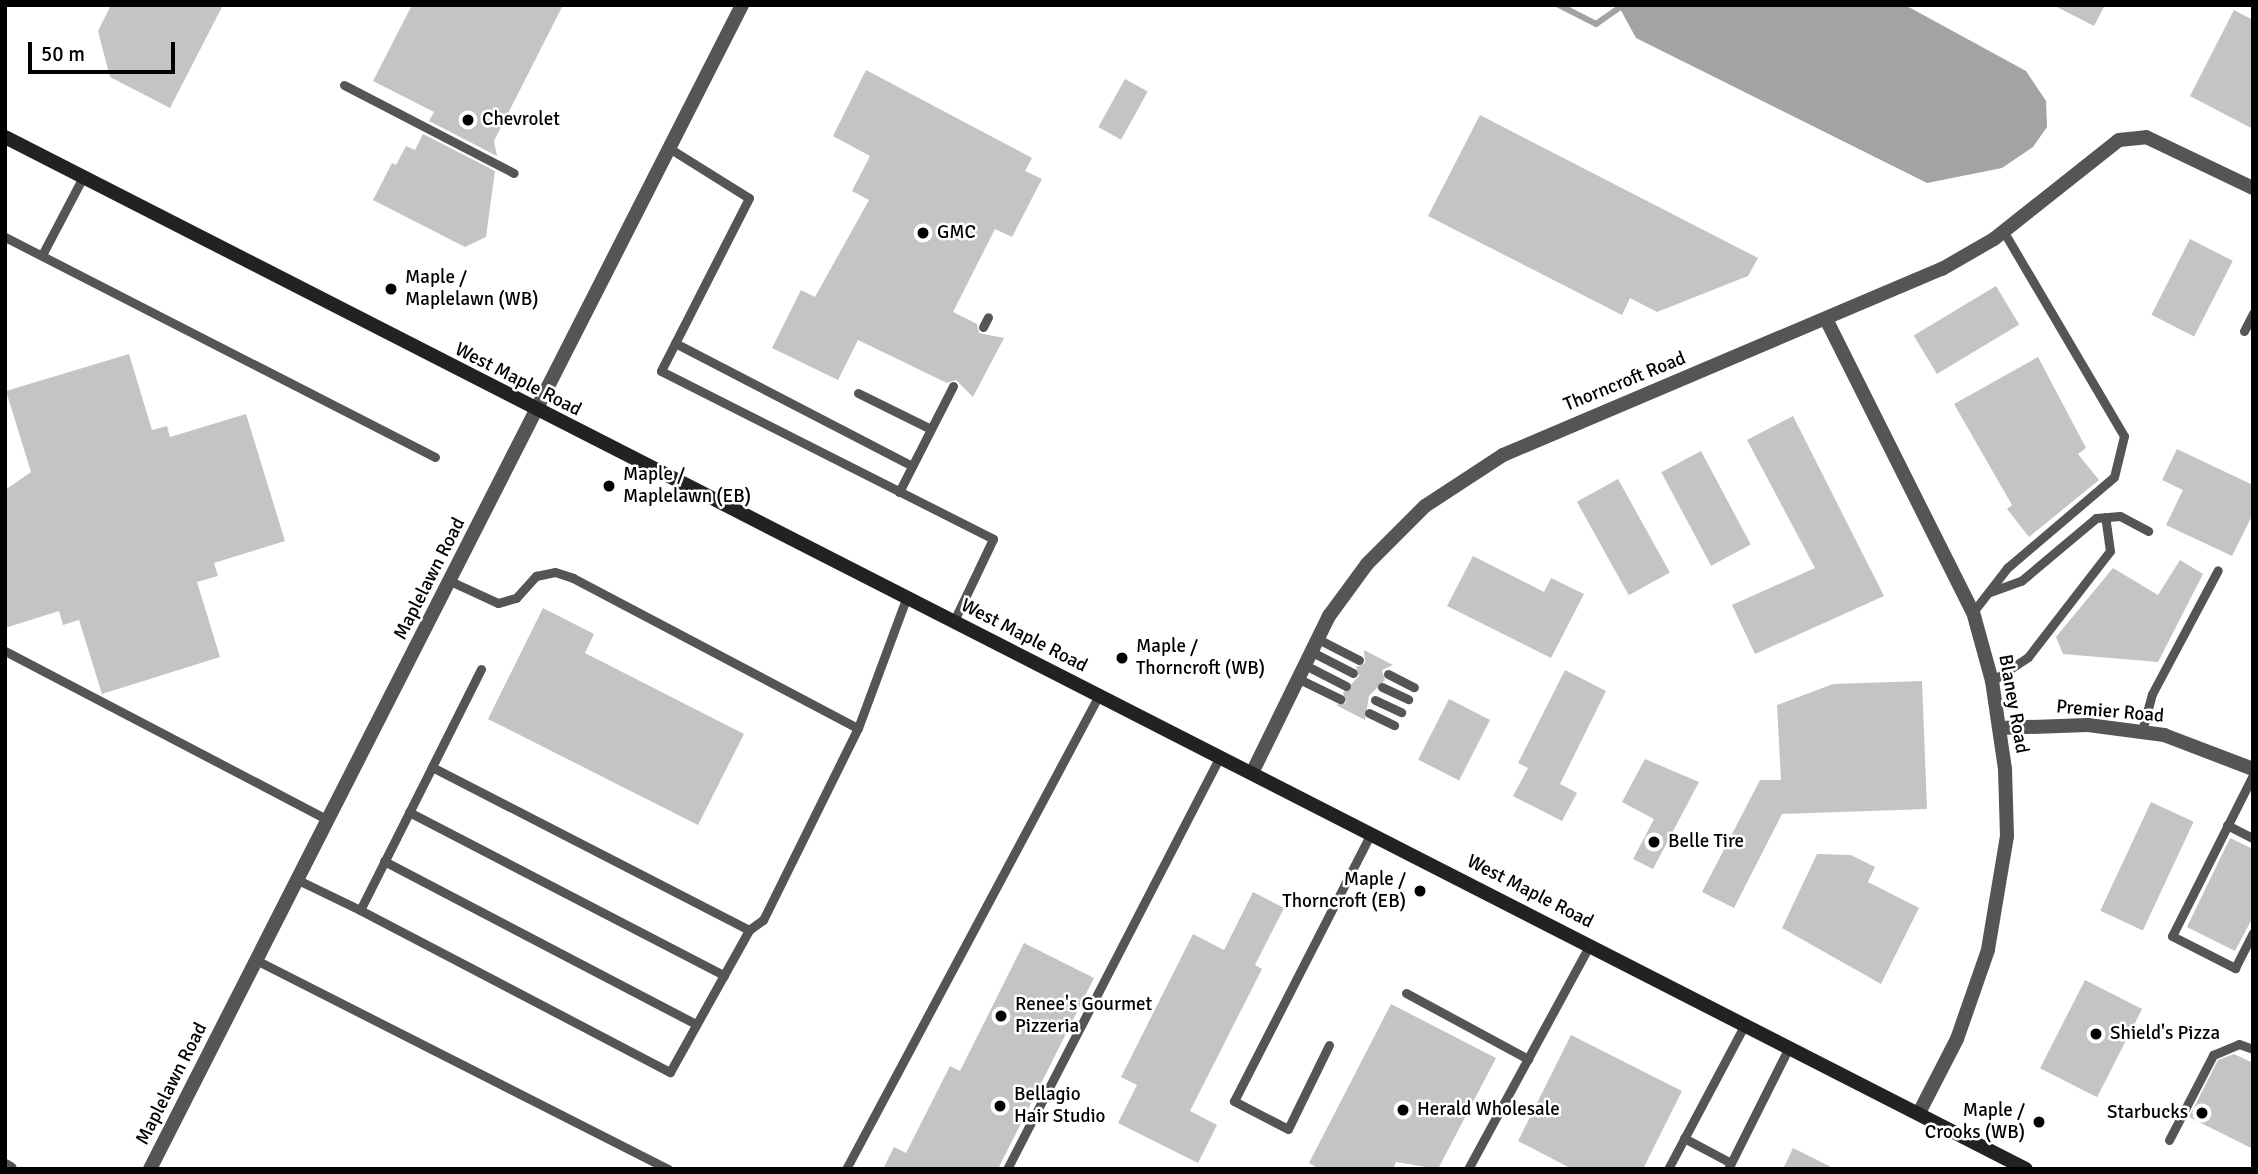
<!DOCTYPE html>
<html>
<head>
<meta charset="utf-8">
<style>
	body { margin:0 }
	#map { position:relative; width:2258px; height:1174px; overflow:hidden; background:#fff; font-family:Signika,sans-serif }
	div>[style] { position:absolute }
	.water>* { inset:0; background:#a3a3a3 }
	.stream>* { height:6px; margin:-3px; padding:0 3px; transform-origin:3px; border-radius:3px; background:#a3a3a3 }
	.building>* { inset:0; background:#c4c4c4; transform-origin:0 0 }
	.lane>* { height:9px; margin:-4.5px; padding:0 4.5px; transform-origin:4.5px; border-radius:4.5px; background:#555 }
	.street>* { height:14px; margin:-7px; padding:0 7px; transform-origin:7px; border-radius:7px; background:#555 }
	.secondary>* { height:14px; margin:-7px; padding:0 7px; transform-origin:7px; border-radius:7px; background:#222 }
	.dots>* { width:19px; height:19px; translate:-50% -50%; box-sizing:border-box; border:4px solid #fff; border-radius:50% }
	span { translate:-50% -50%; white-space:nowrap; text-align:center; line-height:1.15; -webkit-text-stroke:5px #fff; paint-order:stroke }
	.poi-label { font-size:19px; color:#000 }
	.left { translate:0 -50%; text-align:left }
	.right { translate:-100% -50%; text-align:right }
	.street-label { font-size:19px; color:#000 }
	.frame { position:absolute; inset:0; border:7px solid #000; pointer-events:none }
	.scale { position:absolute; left:28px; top:42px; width:147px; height:32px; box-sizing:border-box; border:4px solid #000; border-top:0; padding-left:9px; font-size:21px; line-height:24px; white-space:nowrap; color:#000; -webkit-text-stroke:5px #fff; paint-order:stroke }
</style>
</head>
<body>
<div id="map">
	<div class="water">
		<i style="clip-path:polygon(1618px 5px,1905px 5px,2026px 71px,2046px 101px,2047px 127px,2033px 147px,2002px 168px,1927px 183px,1636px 38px)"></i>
	</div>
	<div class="stream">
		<i style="left:1559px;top:5px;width:42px;rotate:27.2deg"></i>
		<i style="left:1596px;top:24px;width:28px;rotate:-35deg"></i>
	</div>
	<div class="building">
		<i style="clip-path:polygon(111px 5px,223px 5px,170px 108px,110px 77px,98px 31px)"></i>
		<i style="clip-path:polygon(412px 5px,563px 5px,494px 141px,497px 156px,429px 121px,434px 112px,373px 81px)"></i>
		<i style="clip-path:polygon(2053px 5px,2105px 5px,2094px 26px)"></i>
		<i style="clip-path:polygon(2234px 10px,2253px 20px,2253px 129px,2190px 96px)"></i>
		<i style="clip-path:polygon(866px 70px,1032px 158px,1025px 171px,1042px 179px,1012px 237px,995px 229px,953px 312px,977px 324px,979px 333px,1004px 338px,973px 397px,956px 380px,947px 383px,858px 340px,838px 380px,772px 348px,801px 290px,815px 297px,869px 200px,852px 191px,870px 156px,833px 136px)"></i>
		<i style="left:1125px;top:79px;width:26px;height:55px;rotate:29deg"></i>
		<i style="clip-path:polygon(1480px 115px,1758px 258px,1748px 276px,1657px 312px,1630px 298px,1622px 315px,1428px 216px)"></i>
		<i style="clip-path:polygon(423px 134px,495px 171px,486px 237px,465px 247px,373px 200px,392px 163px,396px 165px,406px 146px,415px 150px)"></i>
		<i style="left:2190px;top:239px;width:48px;height:85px;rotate:27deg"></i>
		<i style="left:1996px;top:286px;width:45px;height:96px;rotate:59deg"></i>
		<i style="clip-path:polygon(129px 354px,152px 430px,167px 426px,170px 437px,246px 414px,285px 541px,214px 563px,218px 576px,197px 582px,220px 657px,102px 694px,79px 620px,63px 625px,59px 611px,5px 628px,5px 490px,31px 472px,6px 391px)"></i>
		<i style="clip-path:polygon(2038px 357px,2086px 448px,2078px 454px,2099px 480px,2029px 537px,2007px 509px,2012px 505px,1954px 404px)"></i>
		<i style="clip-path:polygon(1793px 416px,1884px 596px,1755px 654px,1732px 605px,1815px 568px,1747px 440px)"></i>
		<i style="clip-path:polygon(2177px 449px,2253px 485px,2253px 514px,2232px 556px,2166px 525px,2183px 490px,2162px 480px)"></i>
		<i style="left:1701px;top:451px;width:106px;height:45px;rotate:62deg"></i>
		<i style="left:1618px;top:479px;width:107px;height:47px;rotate:61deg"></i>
		<i style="clip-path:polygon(1473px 556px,1544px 592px,1551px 578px,1584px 594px,1551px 658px,1447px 606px)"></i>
		<i style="clip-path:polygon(2180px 560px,2203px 574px,2158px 662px,2063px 654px,2056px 637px,2113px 568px,2158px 595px)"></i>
		<i style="clip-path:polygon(543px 608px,594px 634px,585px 653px,744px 734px,698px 825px,488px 719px)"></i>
		<i style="clip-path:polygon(1364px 650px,1393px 665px,1382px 670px,1385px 680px,1369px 696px,1365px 720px,1336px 705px,1346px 703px,1343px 693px,1359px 676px,1356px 667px,1365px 663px)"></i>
		<i style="clip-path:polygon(1565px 670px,1606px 691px,1560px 784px,1577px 793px,1562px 821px,1513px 796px,1528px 768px,1518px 763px)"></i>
		<i style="clip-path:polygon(1922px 681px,1927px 809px,1782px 814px,1734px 908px,1702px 892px,1760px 780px,1781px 780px,1777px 705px,1833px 684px)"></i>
		<i style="left:1449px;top:699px;width:46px;height:68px;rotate:27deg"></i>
		<i style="clip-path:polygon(1645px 759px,1699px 782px,1653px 869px,1633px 859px,1654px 819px,1622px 802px)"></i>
		<i style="left:2151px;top:802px;width:47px;height:120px;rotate:25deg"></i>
		<i style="clip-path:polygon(2230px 838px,2253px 849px,2253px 917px,2235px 951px,2187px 927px)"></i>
		<i style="clip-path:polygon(1817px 854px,1851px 855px,1875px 867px,1868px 882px,1919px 908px,1881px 984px,1782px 928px)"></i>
		<i style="clip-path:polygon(1253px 892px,1284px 908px,1255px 965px,1262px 969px,1190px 1111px,1217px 1125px,1198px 1163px,1118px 1123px,1137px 1085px,1121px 1077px,1193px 934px,1224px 950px)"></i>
		<i style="clip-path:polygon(1024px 943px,1094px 978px,998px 1169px,883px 1169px,894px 1147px,906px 1153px,950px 1066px,960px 1071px)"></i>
		<i style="left:2085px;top:980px;width:64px;height:99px;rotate:27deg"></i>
		<i style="clip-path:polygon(1391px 1004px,1496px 1058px,1438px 1169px,1396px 1162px,1393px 1169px,1319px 1169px,1309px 1163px)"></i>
		<i style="clip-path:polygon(1571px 1035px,1682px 1091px,1643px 1169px,1572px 1169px,1518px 1141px)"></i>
		<i style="clip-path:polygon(2234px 1054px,2253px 1063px,2253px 1149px,2189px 1117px,2218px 1060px)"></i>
		<i style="clip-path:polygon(1793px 1148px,1835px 1169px,1783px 1169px)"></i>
	</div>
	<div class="lane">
		<i style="left:344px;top:85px;width:191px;rotate:27.4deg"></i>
		<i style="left:669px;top:148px;width:94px;rotate:32deg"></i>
		<i style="left:749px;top:198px;width:194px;rotate:117deg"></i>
		<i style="left:661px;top:371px;width:372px;rotate:26.8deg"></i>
		<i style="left:993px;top:539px;width:93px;rotate:115.5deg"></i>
		<i style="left:5px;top:237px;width:483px;rotate:27.1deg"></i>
		<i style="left:42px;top:255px;width:88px;rotate:-62.3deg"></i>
		<i style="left:983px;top:327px;width:11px;rotate:-63deg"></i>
		<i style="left:2244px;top:331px;width:20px;rotate:-63deg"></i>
		<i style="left:675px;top:343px;width:267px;rotate:27.4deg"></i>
		<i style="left:858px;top:393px;width:81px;rotate:26.3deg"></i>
		<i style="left:899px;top:492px;width:119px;rotate:-63deg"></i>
		<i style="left:450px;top:581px;width:53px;rotate:24.6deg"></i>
		<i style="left:498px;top:603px;width:19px;rotate:-16deg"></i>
		<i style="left:516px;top:598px;width:30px;rotate:-48deg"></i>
		<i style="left:536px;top:576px;width:19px;rotate:-12deg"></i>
		<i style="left:555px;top:572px;width:19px;rotate:18deg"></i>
		<i style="left:573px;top:578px;width:322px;rotate:27.8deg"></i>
		<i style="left:858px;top:728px;width:138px;rotate:-69.6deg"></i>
		<i style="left:1990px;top:592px;width:33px;rotate:-20deg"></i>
		<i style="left:2021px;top:581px;width:98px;rotate:-40deg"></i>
		<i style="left:2096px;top:518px;width:24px;rotate:-5deg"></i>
		<i style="left:2120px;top:516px;width:32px;rotate:28deg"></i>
		<i style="left:1973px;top:612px;width:56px;rotate:-52.3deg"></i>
		<i style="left:2007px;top:568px;width:140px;rotate:-40.4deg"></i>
		<i style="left:2114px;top:477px;width:42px;rotate:-76.3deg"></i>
		<i style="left:2124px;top:436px;width:237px;rotate:-120.5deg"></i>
		<i style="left:1318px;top:639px;width:46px;rotate:27.1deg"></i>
		<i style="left:5px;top:651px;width:363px;rotate:27.6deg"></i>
		<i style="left:1312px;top:652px;width:46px;rotate:27.1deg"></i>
		<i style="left:1305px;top:665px;width:46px;rotate:27.1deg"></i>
		<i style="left:481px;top:669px;width:110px;rotate:116.6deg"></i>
		<i style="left:432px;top:767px;width:356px;rotate:27.2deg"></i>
		<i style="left:749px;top:930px;width:17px;rotate:-36deg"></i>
		<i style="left:763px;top:920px;width:214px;rotate:-63.7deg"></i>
		<i style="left:1388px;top:674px;width:29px;rotate:27deg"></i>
		<i style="left:1299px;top:679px;width:46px;rotate:26deg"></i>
		<i style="left:1992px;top:681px;width:43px;rotate:-33.7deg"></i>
		<i style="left:2028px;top:657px;width:134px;rotate:-52.3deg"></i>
		<i style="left:2110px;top:551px;width:34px;rotate:-98deg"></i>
		<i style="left:1382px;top:687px;width:29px;rotate:25deg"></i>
		<i style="left:1375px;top:700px;width:29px;rotate:25deg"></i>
		<i style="left:1369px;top:713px;width:28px;rotate:26deg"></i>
		<i style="left:2142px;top:731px;width:38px;rotate:-75deg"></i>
		<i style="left:2152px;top:694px;width:140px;rotate:-62deg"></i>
		<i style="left:432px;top:767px;width:160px;rotate:116.7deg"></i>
		<i style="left:360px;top:910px;width:350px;rotate:27.6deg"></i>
		<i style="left:670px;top:1072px;width:162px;rotate:-60.9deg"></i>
		<i style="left:2253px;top:775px;width:180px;rotate:116.7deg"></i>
		<i style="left:2172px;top:936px;width:71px;rotate:26.9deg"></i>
		<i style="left:2235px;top:968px;width:39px;rotate:-63deg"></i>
		<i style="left:409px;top:812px;width:355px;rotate:27.4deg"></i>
		<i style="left:2227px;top:825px;width:29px;rotate:27deg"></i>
		<i style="left:384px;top:861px;width:352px;rotate:27.6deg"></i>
		<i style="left:298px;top:880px;width:69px;rotate:25.8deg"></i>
		<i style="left:256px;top:960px;width:462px;rotate:26.9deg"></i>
		<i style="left:1406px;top:993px;width:139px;rotate:28.4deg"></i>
		<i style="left:1329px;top:1045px;width:93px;rotate:116deg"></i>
		<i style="left:1288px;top:1129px;width:61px;rotate:-152.6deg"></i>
		<i style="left:1234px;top:1101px;width:301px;rotate:-62.9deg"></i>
		<i style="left:1684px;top:1138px;width:53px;rotate:28deg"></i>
		<i style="left:2169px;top:1140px;width:96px;rotate:-62.6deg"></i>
		<i style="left:2213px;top:1055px;width:28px;rotate:-23deg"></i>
		<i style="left:2239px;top:1044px;width:15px;rotate:20deg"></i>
		<i style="left:846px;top:1169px;width:537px;rotate:-61.91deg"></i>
		<i style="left:1007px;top:1169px;width:465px;rotate:-62.7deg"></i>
		<i style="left:1468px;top:1169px;width:256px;rotate:-61.5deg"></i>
		<i style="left:1668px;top:1169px;width:164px;rotate:-62deg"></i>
		<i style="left:1728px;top:1169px;width:136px;rotate:-63.4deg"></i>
	</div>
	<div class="street">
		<i style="left:1827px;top:321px;width:326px;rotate:63.4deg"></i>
		<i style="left:1973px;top:612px;width:72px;rotate:74.6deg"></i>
		<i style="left:1992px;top:681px;width:89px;rotate:81.6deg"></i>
		<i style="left:2005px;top:769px;width:67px;rotate:88.3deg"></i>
		<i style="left:2007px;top:836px;width:116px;rotate:99.5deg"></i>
		<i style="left:1988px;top:950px;width:94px;rotate:109.2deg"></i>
		<i style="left:1957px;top:1039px;width:83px;rotate:117.2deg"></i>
		<i style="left:2000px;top:728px;width:88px;rotate:-2deg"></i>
		<i style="left:2088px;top:725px;width:77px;rotate:7.5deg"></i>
		<i style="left:2164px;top:735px;width:95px;rotate:20.9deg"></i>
		<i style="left:1252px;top:773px;width:175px;rotate:-63.9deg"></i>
		<i style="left:1329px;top:616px;width:64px;rotate:-53.8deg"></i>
		<i style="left:1367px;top:564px;width:82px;rotate:-45deg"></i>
		<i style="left:1425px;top:506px;width:93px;rotate:-33.2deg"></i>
		<i style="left:1503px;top:455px;width:477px;rotate:-23deg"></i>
		<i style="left:1942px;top:269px;width:60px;rotate:-30deg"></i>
		<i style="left:1994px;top:239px;width:159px;rotate:-38.4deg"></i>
		<i style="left:2119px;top:140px;width:27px;rotate:-6deg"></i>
		<i style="left:2146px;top:137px;width:119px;rotate:25.5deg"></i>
		<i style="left:5px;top:1166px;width:6px;rotate:31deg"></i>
		<i style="left:150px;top:1169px;width:1306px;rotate:-63.04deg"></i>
	</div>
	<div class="secondary">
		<i style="left:5px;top:137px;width:2269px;rotate:27.05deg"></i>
	</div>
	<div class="dots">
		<i style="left:468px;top:120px;background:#000"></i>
		<i style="left:923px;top:233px;background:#000"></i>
		<i style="left:391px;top:289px;background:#000"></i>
		<i style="left:609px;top:486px;background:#000"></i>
		<i style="left:1122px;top:658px;background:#000"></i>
		<i style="left:1654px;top:842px;background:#000"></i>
		<i style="left:1420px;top:891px;background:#000"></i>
		<i style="left:1001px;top:1016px;background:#000"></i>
		<i style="left:2096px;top:1034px;background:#000"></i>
		<i style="left:1000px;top:1106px;background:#000"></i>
		<i style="left:1403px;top:1110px;background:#000"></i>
		<i style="left:2202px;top:1113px;background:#000"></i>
		<i style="left:2039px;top:1122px;background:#000"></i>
	</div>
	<div class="poi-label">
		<span class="left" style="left:482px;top:120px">Chevrolet</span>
		<span class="left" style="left:937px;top:233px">GMC</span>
		<span class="left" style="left:405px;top:289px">Maple /<br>Maplelawn (WB)</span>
		<span class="left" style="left:623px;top:486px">Maple /<br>Maplelawn (EB)</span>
		<span class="left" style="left:1136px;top:658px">Maple /<br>Thorncroft (WB)</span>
		<span class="left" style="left:1668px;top:842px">Belle Tire</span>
		<span class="right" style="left:1406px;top:891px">Maple /<br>Thorncroft (EB)</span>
		<span class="left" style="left:1015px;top:1016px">Renee's Gourmet<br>Pizzeria</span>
		<span class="left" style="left:2110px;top:1034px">Shield's Pizza</span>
		<span class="left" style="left:1014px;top:1106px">Bellagio<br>Hair Studio</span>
		<span class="left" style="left:1417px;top:1110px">Herald Wholesale</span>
		<span class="right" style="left:2025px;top:1122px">Maple /<br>Crooks (WB)</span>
		<span class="right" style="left:2188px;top:1113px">Starbucks</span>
	</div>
	<div class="street-label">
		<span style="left:518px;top:380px;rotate:27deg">West Maple Road</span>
		<span style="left:1625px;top:382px;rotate:-22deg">Thorncroft Road</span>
		<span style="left:430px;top:579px;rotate:-63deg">Maplelawn Road</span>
		<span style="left:1024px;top:636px;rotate:27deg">West Maple Road</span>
		<span style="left:2013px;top:704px;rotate:80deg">Blaney Road</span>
		<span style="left:2110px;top:712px;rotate:5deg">Premier Road</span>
		<span style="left:1530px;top:892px;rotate:27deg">West Maple Road</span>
		<span style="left:172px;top:1084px;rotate:-63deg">Maplelawn Road</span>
	</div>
	<div class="frame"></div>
	<div class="scale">50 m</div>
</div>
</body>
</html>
